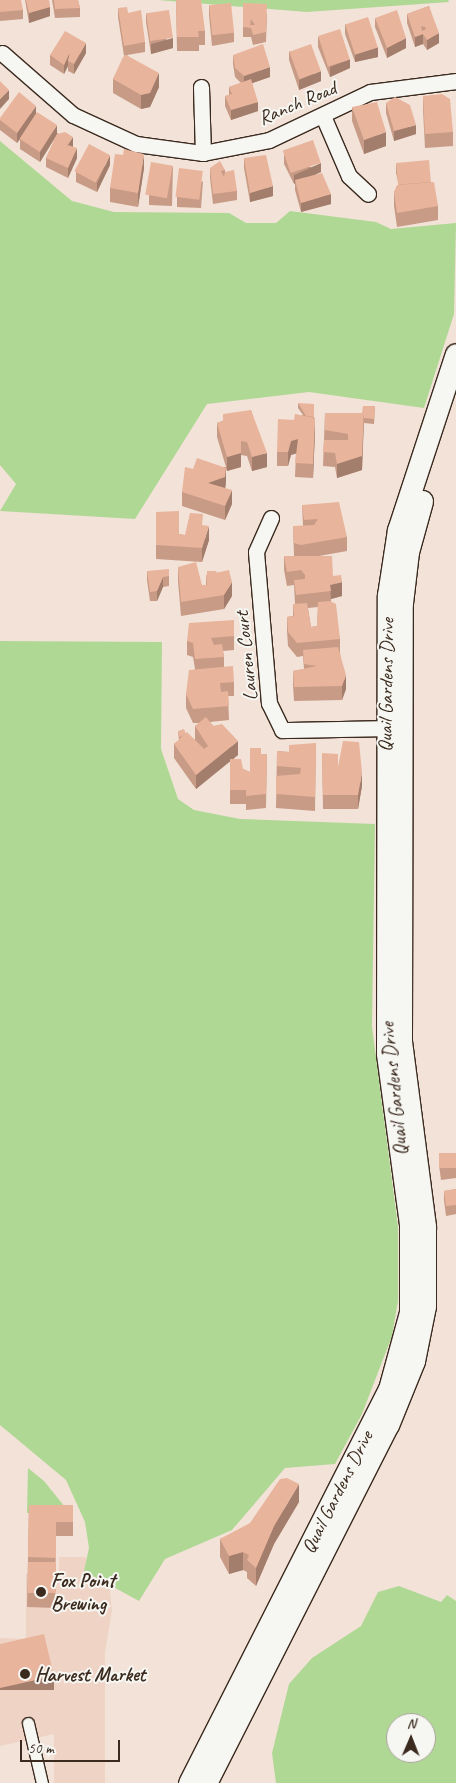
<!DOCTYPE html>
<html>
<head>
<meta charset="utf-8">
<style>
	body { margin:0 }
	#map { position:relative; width:456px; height:1783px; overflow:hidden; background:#f2e2d8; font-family:Caveat,sans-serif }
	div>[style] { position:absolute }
	.built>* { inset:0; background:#efd4c6 }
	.green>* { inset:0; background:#b0d895 }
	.roads { filter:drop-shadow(1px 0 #3b2a1e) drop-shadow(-1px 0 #3b2a1e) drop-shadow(0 1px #3b2a1e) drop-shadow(0 -1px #3b2a1e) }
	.pedestrian>* { height:11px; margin:-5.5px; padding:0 5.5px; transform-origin:5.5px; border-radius:5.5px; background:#f6f6f2 }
	.minor>* { height:15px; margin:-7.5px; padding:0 7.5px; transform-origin:7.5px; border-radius:7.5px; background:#f6f6f2 }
	.secondary>* { height:21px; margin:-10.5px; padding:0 10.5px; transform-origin:10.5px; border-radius:10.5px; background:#f6f6f2 }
	.wall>* { inset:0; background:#c89b86 }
	.shaded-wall>* { inset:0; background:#a37e6d; transform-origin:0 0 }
	.building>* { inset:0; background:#e9b49c; transform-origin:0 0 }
	.dots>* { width:14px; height:14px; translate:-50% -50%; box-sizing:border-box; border:2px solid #f6f6f2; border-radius:50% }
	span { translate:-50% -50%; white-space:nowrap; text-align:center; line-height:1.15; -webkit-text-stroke:4px #f6f6f2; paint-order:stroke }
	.street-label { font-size:20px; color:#3b2a1e }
	.poi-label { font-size:20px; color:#3b2a1e; font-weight:700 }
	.left { translate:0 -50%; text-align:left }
	.north { position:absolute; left:386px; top:1713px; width:50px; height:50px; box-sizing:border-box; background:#f6f6f2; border:1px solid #aba49d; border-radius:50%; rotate:1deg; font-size:14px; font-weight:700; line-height:20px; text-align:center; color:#3b2a1e }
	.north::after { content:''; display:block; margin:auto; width:18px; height:22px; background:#3b2a1e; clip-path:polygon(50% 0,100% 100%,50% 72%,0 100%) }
	.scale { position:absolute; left:20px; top:1740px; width:100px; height:22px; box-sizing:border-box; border:2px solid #3b2a1e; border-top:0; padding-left:6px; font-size:15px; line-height:18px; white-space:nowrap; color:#3b2a1e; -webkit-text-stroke:4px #f6f6f2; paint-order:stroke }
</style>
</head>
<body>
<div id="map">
	<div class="built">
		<i style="clip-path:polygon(59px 1557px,86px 1557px,87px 1570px,108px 1572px,112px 1610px,105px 1653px,105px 1783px,54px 1783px,54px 1734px,0 1746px,0 1638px,26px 1639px,26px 1574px,59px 1574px)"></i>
	</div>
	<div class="green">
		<i style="clip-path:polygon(158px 0,448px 0,449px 2px,307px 12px)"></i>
		<i style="clip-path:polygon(0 141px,72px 201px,114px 212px,229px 213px,246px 223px,276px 223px,290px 211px,376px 222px,391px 229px,456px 223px,454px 314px,424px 408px,309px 392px,207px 404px,135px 519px,0 511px,16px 484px,0 465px)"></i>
		<i style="clip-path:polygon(0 641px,162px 642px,161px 749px,178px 799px,194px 810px,240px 819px,375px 824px,372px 1027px,398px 1227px,398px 1301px,392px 1336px,362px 1414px,335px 1464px,285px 1468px,232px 1530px,165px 1559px,139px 1601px,84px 1571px,89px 1548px,85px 1522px,66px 1480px,0 1425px)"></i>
		<i style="clip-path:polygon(28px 1468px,44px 1481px,69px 1512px,27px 1513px)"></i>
		<i style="clip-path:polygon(evenodd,399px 1586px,441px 1602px,447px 1595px,456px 1601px,456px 1783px,276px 1783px,272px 1753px,289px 1684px,312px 1658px,361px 1626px,378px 1592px,399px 1586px,396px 1723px,426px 1723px,426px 1753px,396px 1753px,396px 1723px)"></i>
	</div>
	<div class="roads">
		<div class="pedestrian">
			<i style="left:28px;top:1723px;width:62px;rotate:76.9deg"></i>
		</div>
		<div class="minor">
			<i style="left:2px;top:53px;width:94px;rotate:41.1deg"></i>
			<i style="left:73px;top:115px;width:69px;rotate:24.7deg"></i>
			<i style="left:136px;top:144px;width:68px;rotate:7.7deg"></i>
			<i style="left:203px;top:153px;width:67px;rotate:-11.1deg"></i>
			<i style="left:269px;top:140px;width:112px;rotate:-25.4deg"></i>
			<i style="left:370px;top:92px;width:87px;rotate:-7.3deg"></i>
			<i style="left:201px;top:87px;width:66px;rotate:88.3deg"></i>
			<i style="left:323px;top:116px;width:65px;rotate:66.6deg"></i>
			<i style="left:349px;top:176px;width:26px;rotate:43deg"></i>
			<i style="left:271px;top:518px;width:37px;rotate:114deg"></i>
			<i style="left:256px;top:552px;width:152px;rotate:85.1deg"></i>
			<i style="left:269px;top:703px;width:30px;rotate:64deg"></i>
			<i style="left:282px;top:730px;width:115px;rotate:-1deg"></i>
		</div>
		<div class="secondary">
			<i style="left:189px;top:1783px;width:442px;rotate:-63.1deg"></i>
			<i style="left:389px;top:1389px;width:80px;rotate:-74.7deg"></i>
			<i style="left:410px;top:1312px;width:88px;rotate:-90deg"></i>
			<i style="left:410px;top:1224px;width:173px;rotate:-97.7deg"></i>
			<i style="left:387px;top:1053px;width:458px;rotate:-89.9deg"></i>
			<i style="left:388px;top:595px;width:66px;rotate:-81.3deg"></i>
			<i style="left:398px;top:530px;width:185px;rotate:-71.8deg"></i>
			<i style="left:206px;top:1783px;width:402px;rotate:-63.1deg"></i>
			<i style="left:388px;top:1425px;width:69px;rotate:-67.9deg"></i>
			<i style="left:414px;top:1361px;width:56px;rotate:-78.7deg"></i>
			<i style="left:425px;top:1306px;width:80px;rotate:-90deg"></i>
			<i style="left:425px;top:1226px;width:188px;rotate:-97.4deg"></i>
			<i style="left:401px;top:1040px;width:437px;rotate:-89.9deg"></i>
			<i style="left:402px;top:603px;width:51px;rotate:-83.3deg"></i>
			<i style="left:408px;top:552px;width:53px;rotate:-74.6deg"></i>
		</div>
	</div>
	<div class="wall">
		<i style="clip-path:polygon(0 0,23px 10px,23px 19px,0 21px)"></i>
		<i style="clip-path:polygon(25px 0,49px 0,50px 16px,29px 23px)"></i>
		<i style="clip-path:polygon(52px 0,78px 0,80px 8px,80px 17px,55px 18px)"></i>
		<i style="clip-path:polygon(176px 0,205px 31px,205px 45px,199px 45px,199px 51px,177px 51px)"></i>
		<i style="clip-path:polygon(243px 3px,267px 14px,266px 42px,253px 45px,251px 37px,243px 37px)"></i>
		<i style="clip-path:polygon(209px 5px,234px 33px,234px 42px,212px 46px,209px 15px)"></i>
		<i style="clip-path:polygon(429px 6px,439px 43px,427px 50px,423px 44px,415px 47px,407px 23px,407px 14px)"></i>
		<i style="clip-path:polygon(118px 8px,128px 13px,145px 42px,145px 52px,127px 55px,159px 87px,150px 107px,141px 109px,113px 93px,113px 79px,126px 55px,124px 56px,118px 17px)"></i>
		<i style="clip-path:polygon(146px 13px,173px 48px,151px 54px,146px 22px)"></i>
		<i style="clip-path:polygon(375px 18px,406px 48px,387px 58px,375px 27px)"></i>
		<i style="clip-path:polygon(345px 24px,378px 57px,355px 62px,345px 34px)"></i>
		<i style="clip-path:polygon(318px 37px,350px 68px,330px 77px,318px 47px)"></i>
		<i style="clip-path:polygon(289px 51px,321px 81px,299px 90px,289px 60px)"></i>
		<i style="clip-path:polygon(86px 53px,74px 74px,68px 71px,68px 66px,64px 74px,50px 65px,50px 55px)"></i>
		<i style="clip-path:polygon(233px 55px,270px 77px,252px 83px,258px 111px,231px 120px,225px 106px,225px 96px,229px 95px,229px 87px,241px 83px,235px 77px,233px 64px)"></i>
		<i style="clip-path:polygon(423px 96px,453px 132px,453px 146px,425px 148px,423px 110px)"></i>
		<i style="clip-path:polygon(386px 103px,416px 134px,394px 141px,386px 113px)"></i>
		<i style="clip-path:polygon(352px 107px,386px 146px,364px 154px,352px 121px)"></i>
		<i style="clip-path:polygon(36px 114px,73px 147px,77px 158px,68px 178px,46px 167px,46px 158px,57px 135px,40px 162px,20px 149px,20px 139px,17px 143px,0 130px,0 118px)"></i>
		<i style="clip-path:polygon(284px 154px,321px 172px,316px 174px,331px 204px,301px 212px,295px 190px,295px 183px,294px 184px,284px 164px)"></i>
		<i style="clip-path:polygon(123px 155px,144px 168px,138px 207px,110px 202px,110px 188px)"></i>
		<i style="clip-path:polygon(244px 158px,273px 196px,250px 202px,244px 168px)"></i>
		<i style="clip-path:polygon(396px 164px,431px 182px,438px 206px,438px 220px,397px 227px,394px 206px,394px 192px,399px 185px,396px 173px)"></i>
		<i style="clip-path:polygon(110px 165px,97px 192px,76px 182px,76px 172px)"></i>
		<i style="clip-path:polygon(173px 166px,172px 206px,149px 205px,149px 195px)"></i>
		<i style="clip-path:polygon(210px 168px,225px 170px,225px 172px,237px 191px,237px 200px,213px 204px,210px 178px)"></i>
		<i style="clip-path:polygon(203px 181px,201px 208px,177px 207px,177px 197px)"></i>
		<i style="clip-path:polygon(298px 403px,314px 417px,315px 432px,313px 478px,295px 477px,296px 453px,291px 455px,288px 466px,277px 466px,277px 452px,294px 420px,303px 415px,298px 408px)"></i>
		<i style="clip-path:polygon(375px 406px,374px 424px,364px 423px,362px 470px,337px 478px,335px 467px,323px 466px,325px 413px,362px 413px)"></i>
		<i style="clip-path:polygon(251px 410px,267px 467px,252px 471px,247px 456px,241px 455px,241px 467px,227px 471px,226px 469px,226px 482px,225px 488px,232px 504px,225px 520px,182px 506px,182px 492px,193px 469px,226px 467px,217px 437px,217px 423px)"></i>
		<i style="clip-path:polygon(evenodd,302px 505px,347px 537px,347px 551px,319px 556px,333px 576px,342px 596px,331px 599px,331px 602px,340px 639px,340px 653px,346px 689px,342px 700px,294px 701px,293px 685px,293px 671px,304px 669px,303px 656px,297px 657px,288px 646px,287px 631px,287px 617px,293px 616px,293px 604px,295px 604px,294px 585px,287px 586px,284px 570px,284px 556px,294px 556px,293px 526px,303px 526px,302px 505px,318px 607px,317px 626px,311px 627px,308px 608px,318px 607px)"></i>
		<i style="clip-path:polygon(156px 512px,179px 534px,209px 540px,202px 562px,156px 559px)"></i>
		<i style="clip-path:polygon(178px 567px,202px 585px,206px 585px,206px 575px,217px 573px,232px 596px,224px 609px,181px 616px,178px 581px)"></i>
		<i style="clip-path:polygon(147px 571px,169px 576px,169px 586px,163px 587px,157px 601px,150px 601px,147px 580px)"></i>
		<i style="clip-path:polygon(234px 620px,234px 650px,223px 651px,224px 657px,224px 667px,234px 682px,234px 696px,228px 696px,229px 720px,210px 722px,238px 755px,233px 759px,243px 769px,250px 772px,261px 754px,267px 754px,266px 808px,246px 810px,246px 804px,230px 804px,230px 761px,196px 789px,174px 758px,174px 744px,179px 740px,178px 731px,186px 734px,195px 740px,195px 726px,199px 723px,193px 723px,186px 708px,186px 694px,195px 669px,193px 657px,187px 655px,187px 641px)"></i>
		<i style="clip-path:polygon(316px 743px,315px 811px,276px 808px,277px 751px,289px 752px)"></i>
		<i style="clip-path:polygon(322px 753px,362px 786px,358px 809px,323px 809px)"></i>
		<i style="clip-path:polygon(456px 1153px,456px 1178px,441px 1180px,439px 1165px,439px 1155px)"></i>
		<i style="clip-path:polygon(456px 1189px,456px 1214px,446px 1216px,444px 1200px,444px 1191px)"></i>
		<i style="clip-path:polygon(299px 1502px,274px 1544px,256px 1586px,247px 1578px,247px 1572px,243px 1570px,229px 1574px,220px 1557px,220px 1539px)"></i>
		<i style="clip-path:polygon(29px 1505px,73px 1505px,73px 1536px,56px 1536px,55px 1608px,27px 1607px)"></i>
	</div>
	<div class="shaded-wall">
		<i style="clip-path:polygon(50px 7px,50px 16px,29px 23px,29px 13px)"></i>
		<i style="clip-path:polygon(439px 33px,439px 43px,427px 50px,427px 40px)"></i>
		<i style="clip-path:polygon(423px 34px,423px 44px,415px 47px,415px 37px)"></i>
		<i style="clip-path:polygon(173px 38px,173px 48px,151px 54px,151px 44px)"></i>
		<i style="clip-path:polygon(406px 38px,406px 48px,387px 58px,387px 48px)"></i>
		<i style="clip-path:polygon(86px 43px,86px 53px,74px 74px,74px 64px)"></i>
		<i style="clip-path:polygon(378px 47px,378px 57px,355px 62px,355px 52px)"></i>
		<i style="clip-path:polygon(70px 52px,68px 61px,68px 66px,64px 74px,64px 65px)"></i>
		<i style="clip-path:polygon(350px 59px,350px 68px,330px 77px,330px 67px)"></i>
		<i style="clip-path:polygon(270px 67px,270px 77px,244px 86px,244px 76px)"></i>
		<i style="clip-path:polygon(321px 71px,321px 81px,299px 90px,299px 80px)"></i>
		<i style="clip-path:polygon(159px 73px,159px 87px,150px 107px,141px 109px,141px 95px)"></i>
		<i style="clip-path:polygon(9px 90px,9px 99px,0 109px,0 99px)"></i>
		<i style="clip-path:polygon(258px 102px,258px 111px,231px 120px,231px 110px)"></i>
		<i style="clip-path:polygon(36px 106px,36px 116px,17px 143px,17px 133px)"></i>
		<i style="clip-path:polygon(57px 125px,57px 134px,40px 162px,40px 152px)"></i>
		<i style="clip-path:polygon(416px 125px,416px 134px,394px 141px,394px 131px)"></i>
		<i style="clip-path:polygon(386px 132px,386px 146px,364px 154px,364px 140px)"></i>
		<i style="clip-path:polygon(73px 137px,73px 147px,65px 149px)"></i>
		<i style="clip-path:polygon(77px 148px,77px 158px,68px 178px,68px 168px)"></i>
		<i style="clip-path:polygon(144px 154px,144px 168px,138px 207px,138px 193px)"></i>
		<i style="clip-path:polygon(110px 155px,110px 165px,97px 192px,97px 183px)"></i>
		<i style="clip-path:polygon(321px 163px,321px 172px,296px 183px,295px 180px,295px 183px,294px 184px,294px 175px)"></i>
		<i style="clip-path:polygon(273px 186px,273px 196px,250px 202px,250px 193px)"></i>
		<i style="clip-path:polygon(331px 194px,331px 204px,301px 212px,301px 203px)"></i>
		<i style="clip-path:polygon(364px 413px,362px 470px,337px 478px,337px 464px)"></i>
		<i style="clip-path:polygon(315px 418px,315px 432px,313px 478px,313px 464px)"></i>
		<i style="clip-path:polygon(298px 439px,298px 453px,291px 455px,288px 466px,288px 452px,291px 441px)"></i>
		<i style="clip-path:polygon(241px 453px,241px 467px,227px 471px,227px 457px)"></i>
		<i style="clip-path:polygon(267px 453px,267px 467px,252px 471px,252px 457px)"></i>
		<i style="clip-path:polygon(226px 468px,226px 482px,225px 491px,208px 483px)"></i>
		<i style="clip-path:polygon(232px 490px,232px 504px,225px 520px,225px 506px)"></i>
		<i style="clip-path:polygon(209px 526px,209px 540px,202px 562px,202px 548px)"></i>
		<i style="clip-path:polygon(163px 577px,163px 587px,157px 601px,157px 591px)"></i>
		<i style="clip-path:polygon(232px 582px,232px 596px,224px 609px,224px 595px)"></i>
		<i style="clip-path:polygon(342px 582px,342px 596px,331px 599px,330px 585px)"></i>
		<i style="clip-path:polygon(346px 675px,346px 689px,342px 700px,342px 686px)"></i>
		<i style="clip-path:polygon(238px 741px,238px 755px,196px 789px,196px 775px)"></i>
		<i style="clip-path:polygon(362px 772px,362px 786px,358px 809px,358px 795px)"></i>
		<i style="clip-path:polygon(299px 1484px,299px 1502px,274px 1544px,256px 1586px,256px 1568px,274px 1526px)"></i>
		<i style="clip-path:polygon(243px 1552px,243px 1570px,229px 1574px,229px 1556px)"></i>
		<i style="left:54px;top:1676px;width:14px;height:55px;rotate:90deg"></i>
	</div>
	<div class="building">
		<i style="clip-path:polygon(0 0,21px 0,23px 10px,0 12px)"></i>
		<i style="clip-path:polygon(26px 0,49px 0,50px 7px,29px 13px)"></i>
		<i style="clip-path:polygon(54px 0,78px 0,80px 8px,55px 9px)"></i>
		<i style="clip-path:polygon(176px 0,201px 0,205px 31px,198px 31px,199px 37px,177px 37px)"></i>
		<i style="left:231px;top:3px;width:30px;height:22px;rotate:84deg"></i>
		<i style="clip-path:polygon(evenodd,243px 3px,267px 4px,266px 32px,253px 35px,251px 28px,243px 27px,243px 3px,251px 19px,255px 25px,250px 25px,251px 19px)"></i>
		<i style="clip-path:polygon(evenodd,429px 6px,439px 33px,427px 40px,423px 34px,415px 37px,407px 14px,429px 6px,421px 26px,425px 27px,426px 29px,422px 31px,421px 26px)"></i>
		<i style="clip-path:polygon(127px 7px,128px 13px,141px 10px,145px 42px,124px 46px,118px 8px)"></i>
		<i style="left:169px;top:10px;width:28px;height:23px;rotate:82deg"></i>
		<i style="clip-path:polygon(397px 10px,406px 38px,387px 48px,375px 18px)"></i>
		<i style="left:368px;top:17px;width:32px;height:24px;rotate:72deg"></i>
		<i style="left:340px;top:29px;width:32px;height:23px;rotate:72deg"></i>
		<i style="clip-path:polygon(65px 31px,86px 43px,74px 64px,68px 61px,70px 52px,64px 65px,50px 55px)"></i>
		<i style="clip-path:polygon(263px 44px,270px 67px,244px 76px,235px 68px,233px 55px)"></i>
		<i style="left:311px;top:44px;width:29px;height:23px;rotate:70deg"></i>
		<i style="clip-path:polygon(126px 55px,159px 73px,150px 93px,141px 95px,113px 79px,123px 57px)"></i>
		<i style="clip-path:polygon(251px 79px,258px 102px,231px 110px,225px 96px,232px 94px,229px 87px)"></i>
		<i style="clip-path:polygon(0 81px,9px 90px,0 99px)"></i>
		<i style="clip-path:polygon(19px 92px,36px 106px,17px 133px,0 120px,0 118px)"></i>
		<i style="clip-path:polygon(442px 94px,450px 99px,453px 132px,425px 134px,423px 96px)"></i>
		<i style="clip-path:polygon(395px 97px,410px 105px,416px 125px,394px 131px,386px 103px)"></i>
		<i style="clip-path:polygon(377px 102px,386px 132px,364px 140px,352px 107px)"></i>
		<i style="left:37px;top:112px;width:24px;height:32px;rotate:33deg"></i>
		<i style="clip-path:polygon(65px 132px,73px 137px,65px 149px,68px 145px,77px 148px,68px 168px,46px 158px,57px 134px)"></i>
		<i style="left:313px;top:140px;width:24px;height:32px;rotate:71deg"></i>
		<i style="left:89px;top:144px;width:24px;height:31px;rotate:28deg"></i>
		<i style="clip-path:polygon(124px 149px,144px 154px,138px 193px,110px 188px,115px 154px,123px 155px)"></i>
		<i style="clip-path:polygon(266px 155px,273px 186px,250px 193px,244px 158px)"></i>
		<i style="left:429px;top:160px;width:22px;height:33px;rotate:85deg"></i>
		<i style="clip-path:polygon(220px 161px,225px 170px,221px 171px,224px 177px,225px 172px,234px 170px,237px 191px,213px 194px,210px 168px)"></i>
		<i style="left:151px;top:162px;width:22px;height:33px;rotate:10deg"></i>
		<i style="left:179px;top:168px;width:24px;height:29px;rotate:7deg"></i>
		<i style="clip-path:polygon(322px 173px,331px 194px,301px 203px,295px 180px)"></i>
		<i style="clip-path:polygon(434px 182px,438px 206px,397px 213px,394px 192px,397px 185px)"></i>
		<i style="clip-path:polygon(298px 403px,314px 404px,314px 417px,306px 416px)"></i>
		<i style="clip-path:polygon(363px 406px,375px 406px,374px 419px,364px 418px,364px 413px,362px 413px)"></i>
		<i style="clip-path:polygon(251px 410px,267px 453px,252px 457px,247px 442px,241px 441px,241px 453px,227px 457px,217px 423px,223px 421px,223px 414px)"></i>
		<i style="clip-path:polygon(325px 413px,364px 413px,362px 456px,337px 464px,335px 453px,323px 452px,324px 440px,348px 440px,348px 434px,325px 430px)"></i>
		<i style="clip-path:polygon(295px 414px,315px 418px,313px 464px,295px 463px,298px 439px,291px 441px,288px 452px,277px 452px,278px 419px,294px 420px)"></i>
		<i style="clip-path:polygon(197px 458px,226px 468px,225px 477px,208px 483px,232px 490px,225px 506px,182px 492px,185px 467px,193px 469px)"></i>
		<i style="clip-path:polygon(339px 502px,347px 537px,301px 545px,294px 543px,293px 526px,314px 525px,318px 519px,304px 520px,302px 505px)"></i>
		<i style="clip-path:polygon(179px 511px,179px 534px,185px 535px,190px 513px,203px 514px,202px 525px,209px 526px,202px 548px,156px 545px,156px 512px)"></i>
		<i style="clip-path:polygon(284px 556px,332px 556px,333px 576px,341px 575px,342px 582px,330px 585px,331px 591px,296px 595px,294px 580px,305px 579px,305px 575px,301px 570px,287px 572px)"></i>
		<i style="clip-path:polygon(196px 562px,202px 585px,207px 585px,206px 575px,229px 570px,232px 582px,224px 595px,181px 602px,178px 567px)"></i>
		<i style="clip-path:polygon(169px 569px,169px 576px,163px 577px,157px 591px,150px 592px,147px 571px)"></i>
		<i style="clip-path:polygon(207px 571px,216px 571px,217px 573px,207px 575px)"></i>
		<i style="clip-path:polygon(330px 601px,336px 604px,340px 639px,297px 643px,288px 632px,287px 617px,294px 616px,293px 604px,307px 603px,311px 627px,317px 626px,318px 602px)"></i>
		<i style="clip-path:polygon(234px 620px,234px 636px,211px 638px,214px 645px,222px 644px,224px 657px,195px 659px,193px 643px,187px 641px,189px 623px)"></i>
		<i style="clip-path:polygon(338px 647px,346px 675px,342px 686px,294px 687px,293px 671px,317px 666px,304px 664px,303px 650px)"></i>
		<i style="clip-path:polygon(233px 666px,234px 682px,220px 683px,221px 692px,228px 691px,229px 706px,193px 709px,186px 694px,189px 670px)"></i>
		<i style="clip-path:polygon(206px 717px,213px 726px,222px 724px,238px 741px,196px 775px,174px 744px,187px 732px,204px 749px,208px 746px,195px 726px)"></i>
		<i style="clip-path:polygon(184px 729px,186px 734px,183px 736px,179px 737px,178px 731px)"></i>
		<i style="clip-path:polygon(343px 741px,359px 742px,362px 772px,358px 795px,323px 795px,322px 753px,338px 754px,338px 767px)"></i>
		<i style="clip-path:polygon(316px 743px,315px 797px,276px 794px,276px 776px,300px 774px,301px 768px,277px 766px,277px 751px,289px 752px,289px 745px)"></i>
		<i style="clip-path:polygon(250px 748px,261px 748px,261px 754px,267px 754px,266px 794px,246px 796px,246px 790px,230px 790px,230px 759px,241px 759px,243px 769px,250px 772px)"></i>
		<i style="left:456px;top:1153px;width:15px;height:17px;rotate:90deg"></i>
		<i style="clip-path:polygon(456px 1189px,456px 1205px,446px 1206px,444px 1191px)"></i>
		<i style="clip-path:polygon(287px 1478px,299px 1484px,274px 1526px,256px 1568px,247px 1560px,249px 1555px,243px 1552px,229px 1556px,220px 1539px,250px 1523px,280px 1479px)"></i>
		<i style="clip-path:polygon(29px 1505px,73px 1505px,73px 1522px,56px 1522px,56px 1558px,28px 1557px)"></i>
		<i style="left:28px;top:1562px;width:28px;height:31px"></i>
		<i style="clip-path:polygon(44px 1634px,54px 1676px,0 1688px,0 1644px)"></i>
	</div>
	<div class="dots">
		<i style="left:41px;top:1592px;background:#3b2a1e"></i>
		<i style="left:25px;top:1674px;background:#3b2a1e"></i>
	</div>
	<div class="street-label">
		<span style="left:297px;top:103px;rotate:-23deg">Ranch Road</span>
		<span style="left:246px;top:656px;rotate:-96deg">Lauren Court</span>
		<span style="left:386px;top:685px;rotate:-89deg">Quail Gardens Drive</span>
		<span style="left:394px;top:1089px;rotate:-96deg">Quail Gardens Drive</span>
		<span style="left:337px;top:1492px;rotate:-63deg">Quail Gardens Drive</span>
	</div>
	<div class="poi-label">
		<span class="left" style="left:51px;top:1592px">Fox Point<br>Brewing</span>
		<span class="left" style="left:35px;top:1674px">Harvest Market</span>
	</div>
	<div class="north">N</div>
	<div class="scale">50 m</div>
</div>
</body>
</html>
